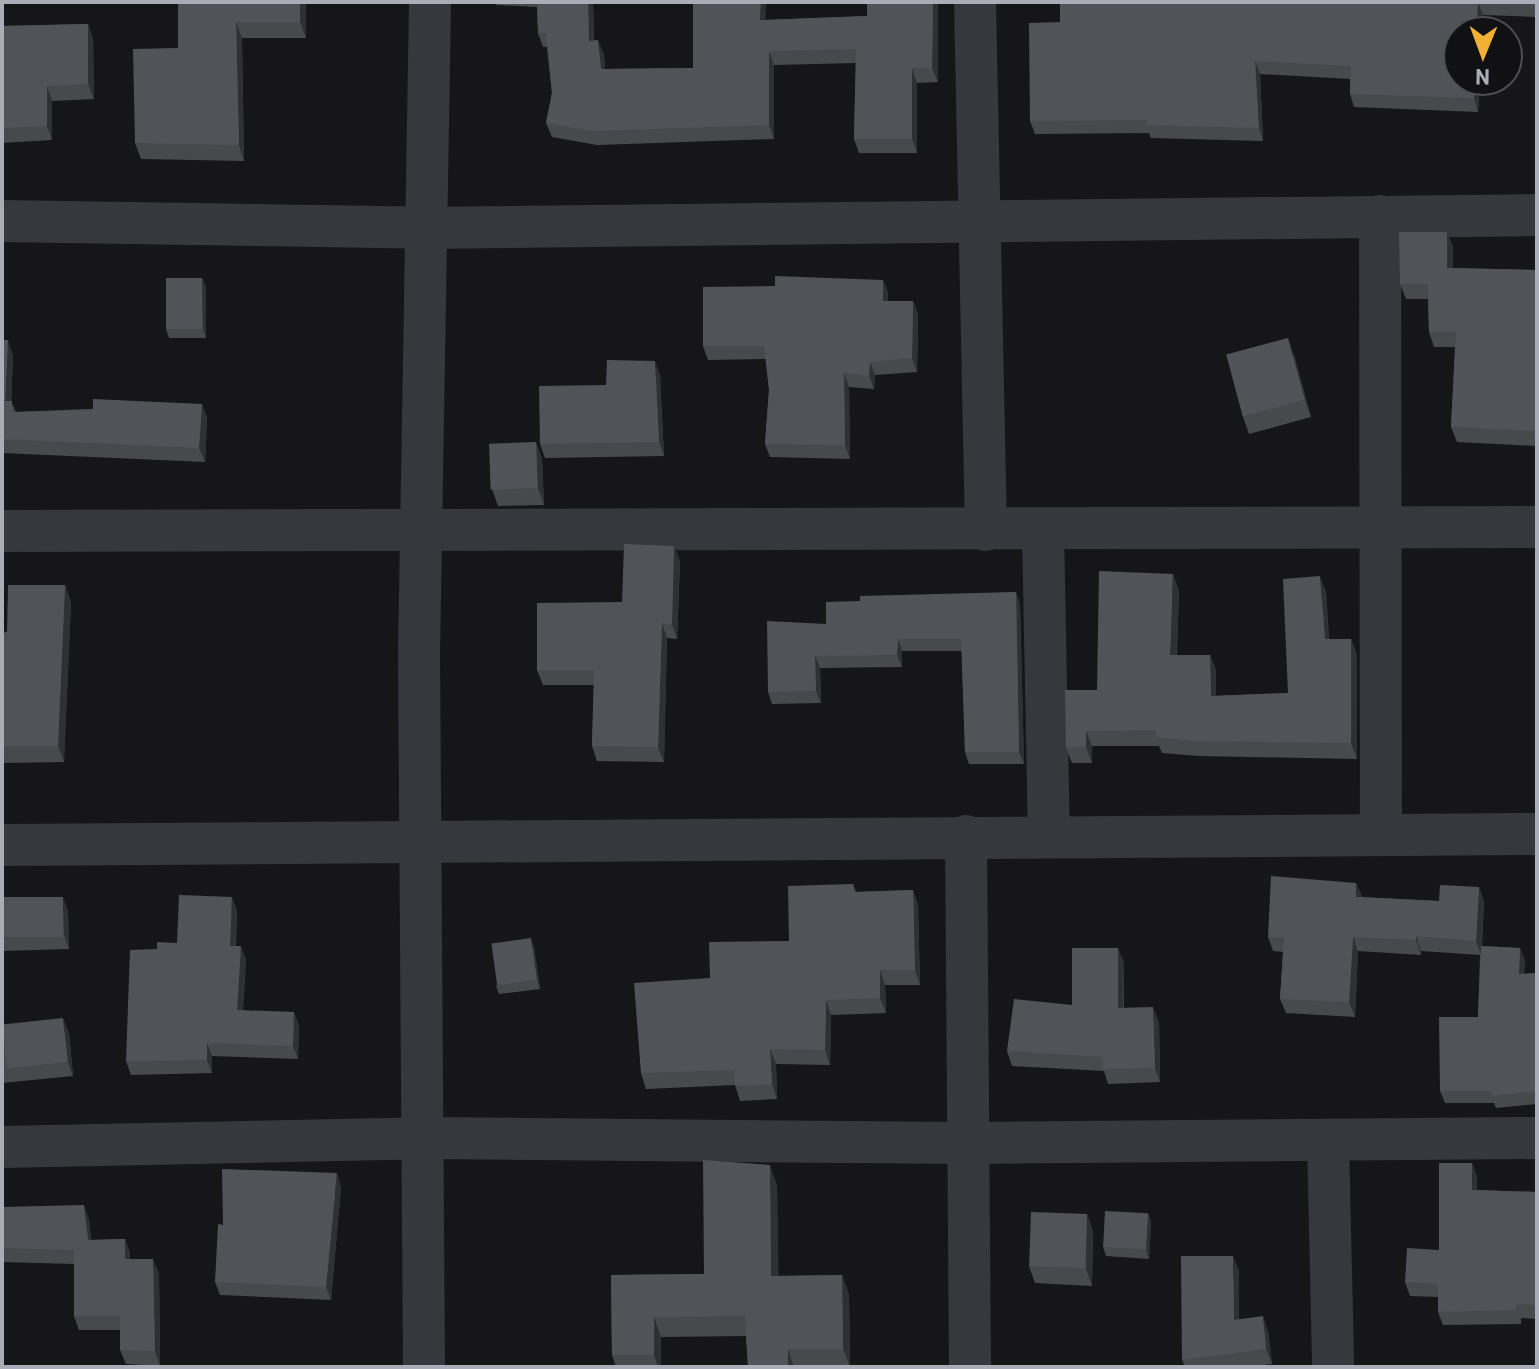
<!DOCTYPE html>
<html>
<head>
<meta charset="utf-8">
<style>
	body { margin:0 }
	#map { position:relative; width:1539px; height:1369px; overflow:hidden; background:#161618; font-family:Barlow,sans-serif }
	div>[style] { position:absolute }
	.street>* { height:42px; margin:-21px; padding:0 21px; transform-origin:21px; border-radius:21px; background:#37383d }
	.wall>* { inset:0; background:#47494d }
	.shaded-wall>* { inset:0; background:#2f3033 }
	.building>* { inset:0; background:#525359; transform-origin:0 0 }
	span { translate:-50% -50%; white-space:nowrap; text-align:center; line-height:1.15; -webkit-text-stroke:7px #111113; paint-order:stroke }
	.frame { position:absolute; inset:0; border:4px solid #a8adb8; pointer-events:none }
	.north { position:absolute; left:1443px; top:16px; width:80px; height:80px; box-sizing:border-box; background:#111113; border:2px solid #4d4f55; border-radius:50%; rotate:181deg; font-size:22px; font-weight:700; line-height:32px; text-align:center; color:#a8adb8 }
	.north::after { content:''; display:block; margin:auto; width:28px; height:36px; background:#f2b134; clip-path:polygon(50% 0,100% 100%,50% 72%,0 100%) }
</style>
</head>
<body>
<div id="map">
	<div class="street">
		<i style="left:975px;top:2px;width:528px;rotate:88.81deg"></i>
		<i style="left:1380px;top:216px;width:619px;rotate:89.91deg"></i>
		<i style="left:2px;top:221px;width:424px;rotate:0.9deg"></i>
		<i style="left:426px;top:228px;width:1111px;rotate:-0.67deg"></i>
		<i style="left:1043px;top:530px;width:305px;rotate:88.9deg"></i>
		<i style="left:2px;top:531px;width:1535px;rotate:-0.15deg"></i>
		<i style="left:966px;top:836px;width:531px;rotate:89.57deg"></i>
		<i style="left:2px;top:845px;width:1535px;rotate:-0.41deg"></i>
		<i style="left:1328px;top:1140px;width:227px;rotate:88.7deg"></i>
		<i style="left:2px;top:1147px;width:422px;rotate:-1.2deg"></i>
		<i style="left:424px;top:1138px;width:543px;rotate:0.53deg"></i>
		<i style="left:967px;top:1143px;width:570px;rotate:-0.5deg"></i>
		<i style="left:424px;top:1367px;width:712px;rotate:-90.4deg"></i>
		<i style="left:419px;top:655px;width:653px;rotate:-89.03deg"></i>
	</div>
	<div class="wall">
		<i style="clip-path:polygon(178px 2px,306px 2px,306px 38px,242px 38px,244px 161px,141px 159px,135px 143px,178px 48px)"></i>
		<i style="clip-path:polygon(495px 2px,593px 2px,594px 40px,604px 54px,605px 69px,693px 68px,766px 20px,867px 16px,938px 2px,938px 82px,917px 83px,917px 153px,859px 153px,854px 139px,856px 63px,774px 65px,774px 139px,597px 145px,552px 137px,546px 123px,552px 93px,547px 47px,543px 47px,538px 33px,537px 7px,496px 5px)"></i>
		<i style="clip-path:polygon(1060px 2px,1537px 2px,1537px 17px,1483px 15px,1482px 32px,1459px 32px,1480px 80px,1478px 112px,1354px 107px,1350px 94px,1350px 79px,1260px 74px,1263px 141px,1151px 138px,1149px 133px,1035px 134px,1030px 121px,1060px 22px)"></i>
		<i style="clip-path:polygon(88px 24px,93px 39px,94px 99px,52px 101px,52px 140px,2px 143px,2px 26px)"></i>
		<i style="clip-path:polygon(1447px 232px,1453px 247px,1453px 268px,1537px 270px,1537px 446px,1457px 442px,1451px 427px,1455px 347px,1434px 347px,1429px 332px,1428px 299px,1406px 299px,1400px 284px)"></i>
		<i style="clip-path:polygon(202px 278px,206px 287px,206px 338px,169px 338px,166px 329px)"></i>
		<i style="clip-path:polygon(883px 280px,888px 293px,888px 301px,913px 301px,918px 315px,917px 372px,875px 375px,874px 389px,849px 387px,850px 459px,770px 457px,765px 444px,769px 390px,766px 359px,708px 360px,703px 346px,775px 286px)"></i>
		<i style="clip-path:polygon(2px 340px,13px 355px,11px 401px,16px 412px,202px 404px,207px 418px,205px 462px,2px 453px)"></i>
		<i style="clip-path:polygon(1294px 355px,1311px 417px,1249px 434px,1243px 417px)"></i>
		<i style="clip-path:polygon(660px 375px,664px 456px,545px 458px,540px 444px,606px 385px)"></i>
		<i style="clip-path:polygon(536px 442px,542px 459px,544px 505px,498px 506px,492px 489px)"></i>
		<i style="clip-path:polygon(674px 546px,680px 561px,677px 639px,667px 638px,664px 762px,597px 761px,592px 746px,594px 685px,543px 685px,537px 670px,622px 602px)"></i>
		<i style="clip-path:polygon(65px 585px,71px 602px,64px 762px,2px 763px,2px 633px,7px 632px)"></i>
		<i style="clip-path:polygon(1179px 590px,1177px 655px,1210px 655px,1216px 670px,1216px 696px,1288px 693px,1326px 592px,1329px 639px,1351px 639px,1357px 655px,1357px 759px,1199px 756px,1162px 753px,1159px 746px,1092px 746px,1092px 763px,1072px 763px,1066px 748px,1097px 690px)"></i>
		<i style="clip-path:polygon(1016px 592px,1020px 604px,1024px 764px,969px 764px,965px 752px,962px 651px,902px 651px,902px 667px,820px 668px,821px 703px,772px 704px,768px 692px,826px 624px,860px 601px)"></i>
		<i style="clip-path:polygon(1356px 883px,1362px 897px,1439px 901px,1479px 887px,1484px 902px,1482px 946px,1520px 948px,1525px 961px,1524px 974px,1537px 973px,1537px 1104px,1496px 1108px,1494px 1103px,1445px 1103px,1440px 1091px,1478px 1017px,1480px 955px,1421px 951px,1421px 955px,1358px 951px,1355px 1017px,1286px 1013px,1280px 999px,1283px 952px,1273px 951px,1268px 937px)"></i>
		<i style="clip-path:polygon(853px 884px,856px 892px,913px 890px,918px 905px,920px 985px,885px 985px,886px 1013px,831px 1015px,830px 1065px,776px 1064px,777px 1099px,740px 1101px,735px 1085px,646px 1089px,641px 1073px)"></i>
		<i style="clip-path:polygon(2px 897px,68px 911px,69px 949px,2px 951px)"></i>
		<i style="clip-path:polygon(237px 910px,236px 946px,246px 959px,243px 1010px,299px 1025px,298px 1059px,212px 1056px,212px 1073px,131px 1075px,126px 1061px,157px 949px,177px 943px)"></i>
		<i style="clip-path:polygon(534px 947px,540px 989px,499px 994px,496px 986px)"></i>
		<i style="clip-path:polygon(1124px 962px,1124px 1008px,1159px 1022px,1160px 1082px,1108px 1084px,1104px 1071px,1012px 1066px,1007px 1051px,1072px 1005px)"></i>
		<i style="clip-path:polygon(2px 1024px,69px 1033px,73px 1076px,2px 1083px)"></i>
		<i style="clip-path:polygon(1472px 1163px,1477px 1177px,1477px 1190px,1537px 1192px,1537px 1319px,1521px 1318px,1521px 1324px,1443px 1325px,1438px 1312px,1438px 1297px,1410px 1296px,1405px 1282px,1439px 1250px)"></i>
		<i style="clip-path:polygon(777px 1185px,778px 1276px,842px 1275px,849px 1295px,850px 1367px,748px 1367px,746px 1336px,661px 1337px,661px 1367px,616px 1367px,612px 1355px,611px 1275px,704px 1274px)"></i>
		<i style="clip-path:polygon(341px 1187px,331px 1300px,220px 1295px,215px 1282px)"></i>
		<i style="clip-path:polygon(2px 1207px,89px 1219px,91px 1240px,125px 1239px,130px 1253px,130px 1259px,159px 1273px,160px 1366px,126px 1364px,120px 1350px,120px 1330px,79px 1330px,74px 1316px,74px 1264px,2px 1262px)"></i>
		<i style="clip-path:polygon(1148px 1213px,1151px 1222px,1149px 1259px,1106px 1256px,1103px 1247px)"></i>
		<i style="clip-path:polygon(1087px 1214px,1093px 1231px,1092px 1286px,1035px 1283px,1029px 1266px)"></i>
		<i style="clip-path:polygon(1239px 1270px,1239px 1319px,1268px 1331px,1272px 1364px,1246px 1367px,1185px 1367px,1182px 1360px)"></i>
	</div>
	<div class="shaded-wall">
		<i style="clip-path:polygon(300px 2px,306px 2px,306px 38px,300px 22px)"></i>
		<i style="clip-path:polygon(588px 2px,593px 2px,594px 55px,589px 41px)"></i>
		<i style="clip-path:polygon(761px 2px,766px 2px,765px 35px,760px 20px)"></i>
		<i style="clip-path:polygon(933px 2px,938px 2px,938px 82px,932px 68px)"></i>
		<i style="clip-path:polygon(1478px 2px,1483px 15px,1482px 32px,1476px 32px)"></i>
		<i style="clip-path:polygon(236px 22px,242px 38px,244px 161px,239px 145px)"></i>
		<i style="clip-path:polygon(88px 24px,93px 39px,94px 99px,88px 84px)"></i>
		<i style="clip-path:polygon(598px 40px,604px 54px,606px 83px,601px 69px)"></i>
		<i style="clip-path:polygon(769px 51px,774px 65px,774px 139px,769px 125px)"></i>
		<i style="clip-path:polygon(1255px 61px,1260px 74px,1263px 141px,1259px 128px)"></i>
		<i style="clip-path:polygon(912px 68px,917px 83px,917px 153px,912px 139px)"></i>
		<i style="clip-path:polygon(1474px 80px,1480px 80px,1478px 112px,1474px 98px)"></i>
		<i style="clip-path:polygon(47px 86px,52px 101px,52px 140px,47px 126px)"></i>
		<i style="clip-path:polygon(1447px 232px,1453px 247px,1453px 283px,1447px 268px)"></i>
		<i style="clip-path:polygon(202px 278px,206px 287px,206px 338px,203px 329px)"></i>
		<i style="clip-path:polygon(883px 280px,888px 293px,888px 314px,883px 301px)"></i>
		<i style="clip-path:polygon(913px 301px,918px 315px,917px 372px,912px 358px)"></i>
		<i style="clip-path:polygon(1288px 338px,1294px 355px,1311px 417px,1305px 400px)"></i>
		<i style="clip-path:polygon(8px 340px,13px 355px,11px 415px,5px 401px)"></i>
		<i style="clip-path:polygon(655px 361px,660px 375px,664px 456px,659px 442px)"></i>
		<i style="clip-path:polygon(870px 362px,875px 375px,874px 389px,869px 376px)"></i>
		<i style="clip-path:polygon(844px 373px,849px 387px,850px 459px,845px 445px)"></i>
		<i style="clip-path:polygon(202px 404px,207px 418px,205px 462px,199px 448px)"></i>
		<i style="clip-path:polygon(536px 442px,542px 459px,544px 505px,538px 488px)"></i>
		<i style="clip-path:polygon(674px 546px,680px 561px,677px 639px,672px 624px)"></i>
		<i style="clip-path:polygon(1173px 574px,1179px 590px,1176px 671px,1170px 655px)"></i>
		<i style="clip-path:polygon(1320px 576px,1326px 592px,1330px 655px,1325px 639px)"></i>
		<i style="clip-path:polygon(65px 585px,71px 602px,64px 762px,58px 746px)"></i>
		<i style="clip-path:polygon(1016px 592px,1020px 604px,1024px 764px,1019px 752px)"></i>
		<i style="clip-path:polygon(662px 623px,667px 638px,664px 762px,658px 747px)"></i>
		<i style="clip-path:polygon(898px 639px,902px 651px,902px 667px,897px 655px)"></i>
		<i style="clip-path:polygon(1351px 639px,1357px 655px,1357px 759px,1351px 743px)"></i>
		<i style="clip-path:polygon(1210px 655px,1216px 670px,1216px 712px,1211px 696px)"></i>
		<i style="clip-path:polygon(815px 656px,820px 668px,821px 703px,816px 691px)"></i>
		<i style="clip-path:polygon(1086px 731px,1092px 746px,1092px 763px,1086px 747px)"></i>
		<i style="clip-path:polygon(1356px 883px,1362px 897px,1356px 897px)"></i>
		<i style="clip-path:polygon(1479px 887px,1484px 902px,1481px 955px,1476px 941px)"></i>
		<i style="clip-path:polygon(913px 890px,918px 905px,920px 985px,915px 970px)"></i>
		<i style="clip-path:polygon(63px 897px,68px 911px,69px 949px,64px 935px)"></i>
		<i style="clip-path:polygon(232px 897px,237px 910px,235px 959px,230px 946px)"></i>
		<i style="clip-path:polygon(1416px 936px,1421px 951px,1421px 955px,1416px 940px)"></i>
		<i style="clip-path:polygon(1353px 937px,1358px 951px,1355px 1017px,1349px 1002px)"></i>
		<i style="clip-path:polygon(531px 938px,534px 947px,540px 989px,537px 980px)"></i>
		<i style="clip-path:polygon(241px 946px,246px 959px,242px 1023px,237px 1010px)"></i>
		<i style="clip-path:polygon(1118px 948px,1124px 962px,1123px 1022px,1118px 1008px)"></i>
		<i style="clip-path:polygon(1520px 948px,1525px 961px,1523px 987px,1519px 974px)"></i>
		<i style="clip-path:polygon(880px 970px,885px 985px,886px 1013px,880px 998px)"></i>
		<i style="clip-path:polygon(826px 1000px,831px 1015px,830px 1065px,825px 1050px)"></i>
		<i style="clip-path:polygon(1153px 1007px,1159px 1022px,1160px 1082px,1155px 1068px)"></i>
		<i style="clip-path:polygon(294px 1012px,299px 1025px,298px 1059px,293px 1046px)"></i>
		<i style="clip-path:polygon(63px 1018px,69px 1033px,73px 1076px,68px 1062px)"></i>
		<i style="clip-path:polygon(207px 1043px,212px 1056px,212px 1073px,207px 1060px)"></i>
		<i style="clip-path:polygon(770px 1049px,776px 1064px,777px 1099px,772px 1084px)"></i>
		<i style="clip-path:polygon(1472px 1163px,1477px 1177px,1477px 1204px,1472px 1190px)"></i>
		<i style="clip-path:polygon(770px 1165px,777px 1185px,779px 1296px,771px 1276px)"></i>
		<i style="clip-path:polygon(337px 1173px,341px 1187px,331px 1300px,326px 1287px)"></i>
		<i style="clip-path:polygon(84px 1205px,89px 1219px,93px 1254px,88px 1240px)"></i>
		<i style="clip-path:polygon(1148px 1213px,1151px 1222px,1149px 1259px,1146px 1250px)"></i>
		<i style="clip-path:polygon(1087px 1214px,1093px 1231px,1092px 1286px,1086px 1269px)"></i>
		<i style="clip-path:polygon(125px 1239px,130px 1253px,130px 1273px,125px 1259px)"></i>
		<i style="clip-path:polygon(1233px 1256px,1239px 1270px,1239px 1334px,1234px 1320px)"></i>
		<i style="clip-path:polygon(153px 1259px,159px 1273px,160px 1366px,155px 1351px)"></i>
		<i style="clip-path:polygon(842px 1275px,849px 1295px,850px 1367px,843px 1349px)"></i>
		<i style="clip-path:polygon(1263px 1316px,1268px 1331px,1272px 1364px,1266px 1349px)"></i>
		<i style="clip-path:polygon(654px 1317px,661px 1337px,661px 1367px,658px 1367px,654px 1355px)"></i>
		<i style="clip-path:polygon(788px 1349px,794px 1367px,788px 1367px)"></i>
	</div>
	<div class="building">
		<i style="clip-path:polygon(178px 2px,300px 2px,300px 22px,236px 22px,239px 145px,135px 143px,133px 49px,178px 48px)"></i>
		<i style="clip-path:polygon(537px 2px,588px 2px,589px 41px,598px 40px,601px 69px,693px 68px,693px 2px,761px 2px,760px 20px,867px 16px,867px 2px,933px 2px,932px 68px,912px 68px,912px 139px,854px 139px,856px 49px,769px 51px,769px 125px,592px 131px,546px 123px,552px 93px,546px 33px,538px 33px)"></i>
		<i style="clip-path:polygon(1060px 2px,1537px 2px,1537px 4px,1478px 2px,1476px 32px,1459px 32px,1459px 80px,1474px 80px,1474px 98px,1350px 94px,1351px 66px,1255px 61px,1259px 128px,1146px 125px,1147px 120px,1030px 121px,1029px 23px,1060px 22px)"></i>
		<i style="clip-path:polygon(88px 24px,88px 84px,47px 86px,47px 126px,2px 128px,2px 26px)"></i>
		<i style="clip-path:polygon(1399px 232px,1447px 232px,1447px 268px,1537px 270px,1537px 431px,1451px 427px,1456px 332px,1429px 332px,1428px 284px,1400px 284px)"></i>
		<i style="clip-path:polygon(775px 276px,883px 280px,883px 301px,913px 301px,912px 358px,870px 362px,869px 376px,844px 373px,845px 445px,765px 444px,769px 390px,764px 346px,703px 346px,703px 287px,775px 286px)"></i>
		<i style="left:166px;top:278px;width:36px;height:51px"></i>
		<i style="left:1288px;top:338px;width:64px;height:64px;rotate:75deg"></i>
		<i style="clip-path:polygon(2px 340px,8px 340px,5px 401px,12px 401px,12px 412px,93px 410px,93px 399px,202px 404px,199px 448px,2px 439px)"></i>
		<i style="clip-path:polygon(607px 360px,655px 361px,659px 442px,540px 444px,539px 386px,606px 385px)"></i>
		<i style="left:536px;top:442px;width:46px;height:47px;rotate:88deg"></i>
		<i style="clip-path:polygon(624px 544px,674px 546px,672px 624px,662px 623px,658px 747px,592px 746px,594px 670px,537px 670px,537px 603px,622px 602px)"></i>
		<i style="clip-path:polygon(1099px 571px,1173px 574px,1170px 655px,1210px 655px,1211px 696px,1288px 693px,1283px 579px,1320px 576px,1325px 639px,1351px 639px,1351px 743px,1194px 741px,1156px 737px,1156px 730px,1086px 731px,1086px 747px,1066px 748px,1065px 690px,1097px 690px)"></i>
		<i style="clip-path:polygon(8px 585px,65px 585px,58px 746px,2px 746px,2px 633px,7px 632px)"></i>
		<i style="clip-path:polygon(1016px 592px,1019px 752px,965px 752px,961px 639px,898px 639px,897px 655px,815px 656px,816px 691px,768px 692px,767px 621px,826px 624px,826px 602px,860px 601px,860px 596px)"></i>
		<i style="clip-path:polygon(1271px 876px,1356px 883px,1356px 897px,1439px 901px,1440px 885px,1479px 887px,1476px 941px,1416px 936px,1416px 940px,1353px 937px,1349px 1002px,1280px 999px,1284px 938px,1268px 937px)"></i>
		<i style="clip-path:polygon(853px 884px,854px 892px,913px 890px,915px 970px,880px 970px,880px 998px,826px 1000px,825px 1050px,770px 1049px,772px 1084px,735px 1086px,734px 1070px,641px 1073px,634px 983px,710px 978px,709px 942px,789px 941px,788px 886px)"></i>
		<i style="clip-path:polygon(179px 895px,232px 897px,230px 946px,241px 946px,237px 1010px,294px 1012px,293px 1046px,207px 1043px,207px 1060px,126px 1061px,130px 950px,157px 949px,157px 942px,177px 943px)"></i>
		<i style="left:2px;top:897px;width:61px;height:40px"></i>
		<i style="left:531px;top:938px;width:42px;height:40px;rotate:82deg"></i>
		<i style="clip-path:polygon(1481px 946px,1520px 948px,1519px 974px,1537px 973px,1537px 1091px,1492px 1096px,1491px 1091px,1440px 1091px,1439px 1017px,1478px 1017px)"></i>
		<i style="clip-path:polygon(1072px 948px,1118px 948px,1118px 1008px,1153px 1007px,1155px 1068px,1103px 1069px,1103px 1057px,1007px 1051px,1014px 999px,1072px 1005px)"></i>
		<i style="left:63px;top:1018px;width:44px;height:61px;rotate:84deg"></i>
		<i style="clip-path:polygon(703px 1160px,770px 1165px,771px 1276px,842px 1275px,843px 1349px,788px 1349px,788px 1367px,748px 1367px,745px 1316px,654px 1317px,654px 1355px,612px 1355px,611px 1275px,704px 1274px)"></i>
		<i style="clip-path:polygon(1439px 1163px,1472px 1163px,1472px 1190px,1537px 1192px,1537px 1305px,1516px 1304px,1516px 1310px,1438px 1312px,1438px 1284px,1405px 1282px,1407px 1248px,1439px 1250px)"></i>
		<i style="clip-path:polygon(222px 1169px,337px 1173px,326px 1287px,215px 1282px,218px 1224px,223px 1225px)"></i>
		<i style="clip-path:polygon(84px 1205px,88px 1240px,125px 1239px,125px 1259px,153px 1259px,155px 1351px,120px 1350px,120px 1316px,74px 1316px,74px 1250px,2px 1248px,2px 1207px)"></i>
		<i style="left:1105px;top:1211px;width:43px;height:36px;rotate:3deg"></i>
		<i style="left:1031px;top:1212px;width:56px;height:54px;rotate:2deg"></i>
		<i style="clip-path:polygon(1181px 1256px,1233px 1256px,1234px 1320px,1263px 1316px,1266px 1349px,1182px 1360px)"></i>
	</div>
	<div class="frame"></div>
	<div class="north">N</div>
</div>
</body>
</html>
